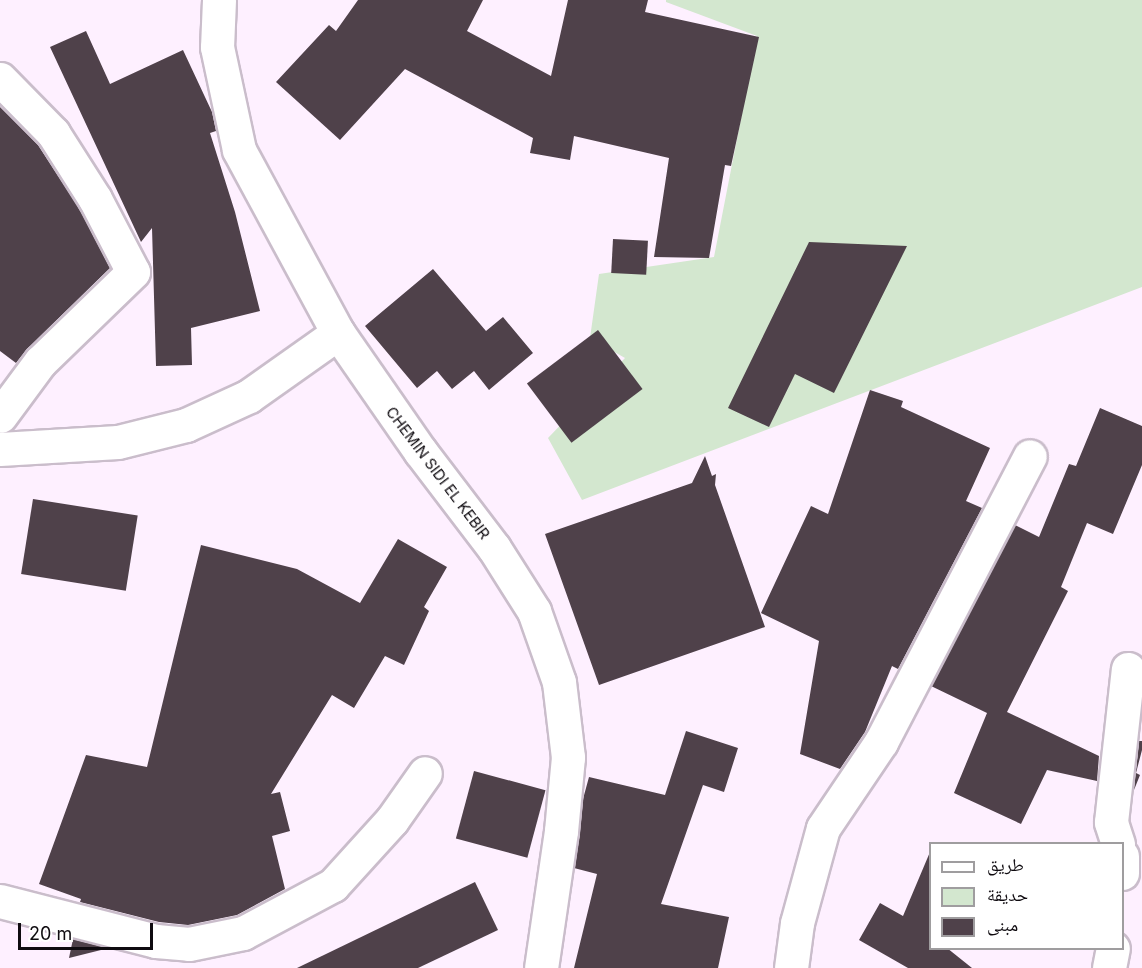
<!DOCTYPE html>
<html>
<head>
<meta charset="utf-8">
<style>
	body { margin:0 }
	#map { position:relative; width:1142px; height:968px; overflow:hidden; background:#fef0ff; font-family:Inter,"Noto Naskh Arabic",sans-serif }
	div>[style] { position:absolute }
	.green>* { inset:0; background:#d3e7cf }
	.building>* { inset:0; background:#4f414a; transform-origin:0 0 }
	.roads { filter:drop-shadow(2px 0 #cabdcb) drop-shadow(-2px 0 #cabdcb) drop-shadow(0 2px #cabdcb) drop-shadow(0 -2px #cabdcb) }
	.minor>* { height:33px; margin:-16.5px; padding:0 16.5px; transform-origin:16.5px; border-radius:16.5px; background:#fff }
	span { translate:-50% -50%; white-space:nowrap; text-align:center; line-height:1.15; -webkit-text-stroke:6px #fff; paint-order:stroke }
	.street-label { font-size:15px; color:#0f0b10 }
	.legend { position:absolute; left:929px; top:842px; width:195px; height:108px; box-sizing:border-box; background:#fff; border:2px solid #9f9d9f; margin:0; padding:8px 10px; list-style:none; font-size:18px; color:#0f0b10 }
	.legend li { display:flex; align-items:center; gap:12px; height:30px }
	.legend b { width:30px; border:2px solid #9f9d9f }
	.scale { position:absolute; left:18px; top:923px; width:135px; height:27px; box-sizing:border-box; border:3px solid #0f0b10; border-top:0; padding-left:8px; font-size:18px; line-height:21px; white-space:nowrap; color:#0f0b10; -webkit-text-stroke:4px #fff; paint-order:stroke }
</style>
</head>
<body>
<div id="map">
	<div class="green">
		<i style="clip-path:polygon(666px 0,1142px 0,1142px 287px,582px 500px,548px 438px,625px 358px,590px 338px,599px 274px,714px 257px,757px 36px,666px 2px)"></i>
	</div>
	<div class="building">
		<i style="clip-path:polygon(358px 0,483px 0,467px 31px,551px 76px,568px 0,648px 0,645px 12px,759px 37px,731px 166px,725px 165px,709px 258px,654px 257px,669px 158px,574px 136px,570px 160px,530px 153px,533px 138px,405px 69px,340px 140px,276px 82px,329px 25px,336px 31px)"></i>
		<i style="clip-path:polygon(86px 31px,110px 84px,183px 50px,212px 112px,216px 131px,210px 133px,235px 212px,260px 311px,191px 328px,192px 365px,156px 366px,152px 228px,141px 242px,50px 47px)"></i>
		<i style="clip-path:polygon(0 107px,38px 145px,79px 208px,110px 268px,27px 349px,16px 363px,0 351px)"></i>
		<i style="left:613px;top:239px;width:35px;height:34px;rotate:3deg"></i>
		<i style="clip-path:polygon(809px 242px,907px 246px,834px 393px,795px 374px,769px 427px,728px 408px)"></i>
		<i style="clip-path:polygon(433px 269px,486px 331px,503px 317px,533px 353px,489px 390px,474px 371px,452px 389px,437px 371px,417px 388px,365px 326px)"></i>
		<i style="left:598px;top:330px;width:74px;height:89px;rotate:53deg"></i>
		<i style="clip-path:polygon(870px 390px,903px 401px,901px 407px,990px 448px,966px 501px,982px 508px,898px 669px,892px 666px,865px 732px,840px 769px,800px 754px,819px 641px,761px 613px,811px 506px,828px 514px)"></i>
		<i style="clip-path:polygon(1100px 408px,1142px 426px,1142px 465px,1113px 534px,1087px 523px,1061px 587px,1068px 591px,1007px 712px,1099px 756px,1097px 781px,1047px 770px,1021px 824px,954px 793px,987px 713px,931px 686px,1015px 525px,1039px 537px,1069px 464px,1076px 466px)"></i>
		<i style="clip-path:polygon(705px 456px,712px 476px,716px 474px,715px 485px,765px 627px,599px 685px,545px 534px,692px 483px)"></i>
		<i style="left:33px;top:499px;width:106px;height:76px;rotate:9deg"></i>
		<i style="clip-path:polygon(398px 539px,447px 567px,424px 607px,429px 611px,404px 665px,385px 656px,354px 708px,332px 695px,271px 794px,280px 792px,290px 831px,272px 836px,285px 889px,237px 915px,188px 925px,159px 922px,80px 902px,81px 899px,39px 884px,86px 755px,147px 767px,201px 545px,297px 569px,360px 603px)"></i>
		<i style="clip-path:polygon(686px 731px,738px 748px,724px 792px,703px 785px,661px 904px,729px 917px,718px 968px,574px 968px,597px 874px,574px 868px,583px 799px,589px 777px,665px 795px)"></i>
		<i style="clip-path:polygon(1139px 741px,1142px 741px,1142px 750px,1136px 773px,1140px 775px,1134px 790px)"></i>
		<i style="left:474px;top:771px;width:74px;height:70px;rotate:15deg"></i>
		<i style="clip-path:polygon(930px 852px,930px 948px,947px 948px,972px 968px,908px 968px,859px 940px,880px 903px,903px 916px)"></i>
		<i style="clip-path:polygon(475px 882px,498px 930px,418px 968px,297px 968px)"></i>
		<i style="clip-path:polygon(73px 939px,109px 948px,69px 958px)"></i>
	</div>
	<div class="roads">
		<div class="minor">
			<i style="left:219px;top:0;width:47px;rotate:92.4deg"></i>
			<i style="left:217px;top:47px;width:105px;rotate:77.9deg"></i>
			<i style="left:239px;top:150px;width:208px;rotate:61.6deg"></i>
			<i style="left:338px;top:333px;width:144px;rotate:55.2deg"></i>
			<i style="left:420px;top:451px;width:122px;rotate:52.7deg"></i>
			<i style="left:494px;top:548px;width:75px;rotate:57.6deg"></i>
			<i style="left:534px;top:611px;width:75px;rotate:70.6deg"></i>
			<i style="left:559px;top:682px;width:76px;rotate:83.2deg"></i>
			<i style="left:568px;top:757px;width:74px;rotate:95.4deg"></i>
			<i style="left:561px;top:831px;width:138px;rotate:98.3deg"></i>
			<i style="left:0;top:79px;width:76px;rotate:45.5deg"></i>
			<i style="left:53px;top:133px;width:78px;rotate:57.5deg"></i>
			<i style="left:95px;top:199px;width:82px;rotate:62.5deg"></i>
			<i style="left:133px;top:272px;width:129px;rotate:135.9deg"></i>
			<i style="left:40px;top:362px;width:67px;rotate:126.5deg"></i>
			<i style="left:0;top:449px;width:118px;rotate:-3.4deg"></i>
			<i style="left:118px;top:442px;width:70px;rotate:-14deg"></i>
			<i style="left:186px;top:425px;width:69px;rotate:-24.7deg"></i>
			<i style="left:249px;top:396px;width:109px;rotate:-35.3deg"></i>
			<i style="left:1118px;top:844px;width:23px;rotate:-108deg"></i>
			<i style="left:1111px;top:822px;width:154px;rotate:-83.7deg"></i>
			<i style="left:1122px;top:856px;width:17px;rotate:90deg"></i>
			<i style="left:0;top:901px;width:161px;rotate:14.4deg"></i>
			<i style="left:156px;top:941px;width:33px;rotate:5deg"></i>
			<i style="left:189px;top:944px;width:55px;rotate:-11.5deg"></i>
			<i style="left:243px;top:933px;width:102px;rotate:-28.1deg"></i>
			<i style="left:333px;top:885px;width:88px;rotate:-47.8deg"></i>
			<i style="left:392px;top:820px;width:57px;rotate:-54.9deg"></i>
			<i style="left:791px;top:968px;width:45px;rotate:-82.4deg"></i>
			<i style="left:797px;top:923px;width:98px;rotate:-74.7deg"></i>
			<i style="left:823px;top:828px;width:104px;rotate:-56deg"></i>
			<i style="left:881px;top:742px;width:322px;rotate:-62.5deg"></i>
			<i style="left:1109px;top:968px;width:20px;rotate:-79deg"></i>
		</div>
	</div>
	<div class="street-label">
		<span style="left:438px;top:473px;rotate:53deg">CHEMIN SIDI EL KEBIR</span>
	</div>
	<ul class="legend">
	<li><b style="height:8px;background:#fff"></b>طريق</li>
	<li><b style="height:16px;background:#d3e7cf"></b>حديقة</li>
	<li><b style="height:16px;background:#4f414a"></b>مبنى</li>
	</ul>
	<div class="scale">20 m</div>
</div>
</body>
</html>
